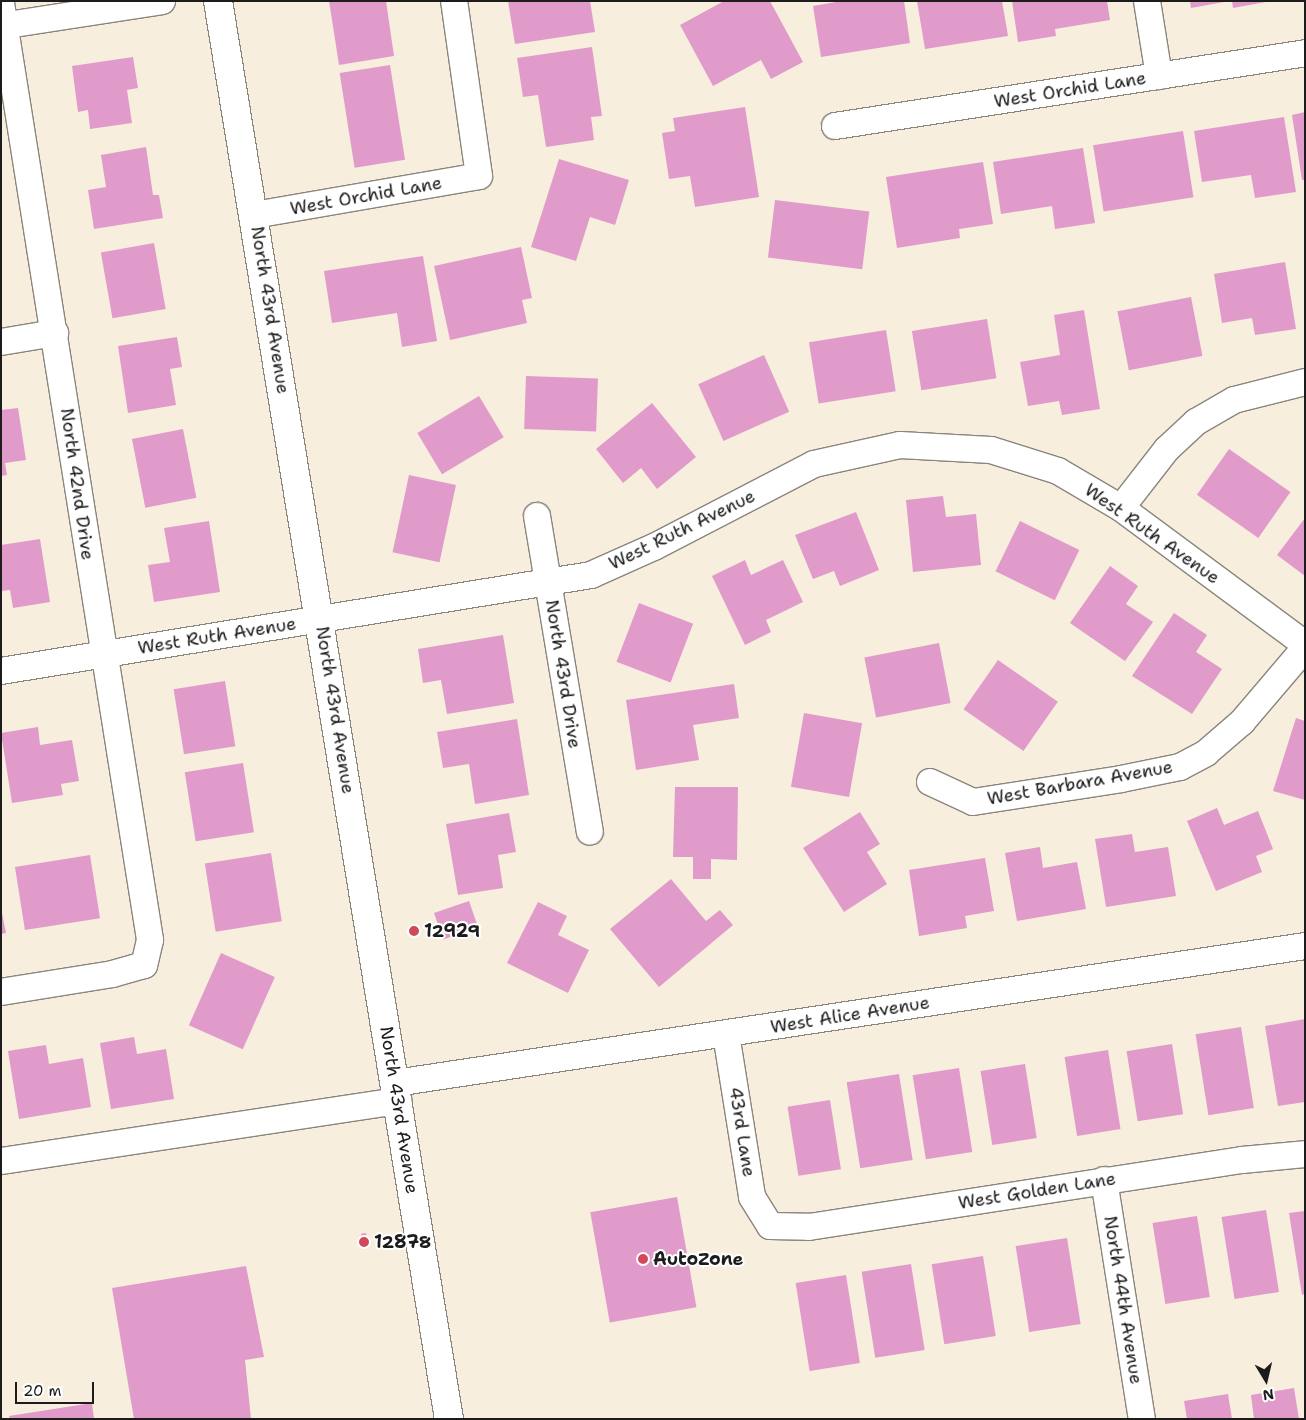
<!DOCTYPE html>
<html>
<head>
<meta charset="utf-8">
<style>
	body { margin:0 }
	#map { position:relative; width:1306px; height:1420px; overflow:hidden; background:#f7eede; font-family:"Shantell Sans",sans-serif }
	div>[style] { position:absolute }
	.building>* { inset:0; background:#e09bca; transform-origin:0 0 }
	.roads { filter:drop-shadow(1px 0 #8a857d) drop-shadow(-1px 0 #8a857d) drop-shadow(0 1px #8a857d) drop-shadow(0 -1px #8a857d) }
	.minor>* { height:26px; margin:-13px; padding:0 13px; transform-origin:13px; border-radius:13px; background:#fff }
	.major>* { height:28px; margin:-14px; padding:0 14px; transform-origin:14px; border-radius:14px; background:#fff }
	.dots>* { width:14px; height:14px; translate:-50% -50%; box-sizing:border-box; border:2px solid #fff; border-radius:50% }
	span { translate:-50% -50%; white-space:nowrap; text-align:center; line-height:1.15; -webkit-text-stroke:4px #fff; paint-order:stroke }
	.street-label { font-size:18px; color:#1c1c1c }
	.poi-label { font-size:18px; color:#1c1c1c; font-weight:700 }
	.left { translate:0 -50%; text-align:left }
	.frame { position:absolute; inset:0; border:2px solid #1c1c1c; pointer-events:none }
	.north { position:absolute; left:1241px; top:1355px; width:50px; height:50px; -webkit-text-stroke:4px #fff; paint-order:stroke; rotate:171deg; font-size:14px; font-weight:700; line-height:20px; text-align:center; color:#1c1c1c }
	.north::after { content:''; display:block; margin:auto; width:18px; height:22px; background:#1c1c1c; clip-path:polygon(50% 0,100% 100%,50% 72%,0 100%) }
	.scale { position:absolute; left:15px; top:1382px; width:79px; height:22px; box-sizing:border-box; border:2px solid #1c1c1c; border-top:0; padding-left:6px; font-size:15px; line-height:18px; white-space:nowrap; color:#1c1c1c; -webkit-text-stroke:4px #fff; paint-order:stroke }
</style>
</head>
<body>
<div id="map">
	<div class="building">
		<i style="clip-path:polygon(329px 1px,386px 1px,394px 56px,339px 65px)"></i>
		<i style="clip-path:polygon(508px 1px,590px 1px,595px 32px,515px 44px)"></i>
		<i style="clip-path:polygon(724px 1px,770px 1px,803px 62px,771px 79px,761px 60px,713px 86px,680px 25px)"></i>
		<i style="clip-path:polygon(842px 1px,904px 1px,910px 43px,821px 57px,813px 6px)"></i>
		<i style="clip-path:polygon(917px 1px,1002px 1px,1008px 36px,925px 49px)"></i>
		<i style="clip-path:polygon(1012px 1px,1107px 1px,1110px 20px,1055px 29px,1056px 36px,1018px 42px)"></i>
		<i style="clip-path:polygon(1190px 1px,1224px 1px,1224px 2px,1191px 8px)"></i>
		<i style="clip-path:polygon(1232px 1px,1266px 1px,1266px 2px,1233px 8px)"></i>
		<i style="clip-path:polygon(592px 47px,602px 116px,591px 117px,594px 140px,546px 147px,538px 95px,523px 97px,517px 58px)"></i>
		<i style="clip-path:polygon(133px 57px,138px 88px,127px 90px,132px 123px,90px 129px,88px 110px,78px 112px,72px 66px)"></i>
		<i style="left:390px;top:65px;width:96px;height:51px;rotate:81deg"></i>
		<i style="clip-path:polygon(745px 107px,759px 197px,695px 207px,690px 176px,669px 179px,662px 133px,675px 131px,673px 118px)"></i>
		<i style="clip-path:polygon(1305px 112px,1305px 180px,1302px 180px,1292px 115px)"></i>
		<i style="clip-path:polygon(1284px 117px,1296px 192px,1255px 198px,1251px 175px,1202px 182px,1194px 131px)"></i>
		<i style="left:1183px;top:131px;width:67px;height:91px;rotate:81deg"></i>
		<i style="clip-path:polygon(146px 147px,153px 195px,159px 195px,163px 218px,94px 229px,88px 190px,106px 187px,101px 155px)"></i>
		<i style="clip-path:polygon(1083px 148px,1095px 223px,1055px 229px,1052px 206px,1001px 214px,993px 162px)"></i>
		<i style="clip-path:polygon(559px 159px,629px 180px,615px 225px,590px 217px,576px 261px,531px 247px)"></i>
		<i style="clip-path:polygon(983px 162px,993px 224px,959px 229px,960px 238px,897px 248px,886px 177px)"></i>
		<i style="left:775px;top:200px;width:95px;height:58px;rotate:7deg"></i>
		<i style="left:154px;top:243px;width:67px;height:54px;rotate:80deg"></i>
		<i style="clip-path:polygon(521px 247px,532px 298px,522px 300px,527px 323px,450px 340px,434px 266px)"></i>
		<i style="clip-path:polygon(423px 256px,437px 341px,402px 347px,397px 313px,332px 323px,324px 271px)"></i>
		<i style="clip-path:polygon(1285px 262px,1296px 329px,1255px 335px,1252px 318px,1222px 323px,1214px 274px)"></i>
		<i style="left:1191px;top:297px;width:60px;height:75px;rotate:79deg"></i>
		<i style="clip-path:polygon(1084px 310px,1100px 409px,1062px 415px,1059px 401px,1028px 406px,1020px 362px,1060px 355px,1054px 315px)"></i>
		<i style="left:987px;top:319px;width:60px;height:76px;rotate:81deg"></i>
		<i style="left:886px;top:330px;width:62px;height:78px;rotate:81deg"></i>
		<i style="clip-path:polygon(177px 337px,182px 367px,170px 369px,176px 405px,128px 413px,118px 346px)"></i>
		<i style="left:764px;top:355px;width:62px;height:72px;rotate:66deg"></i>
		<i style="left:526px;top:376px;width:72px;height:53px;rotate:2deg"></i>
		<i style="left:479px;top:396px;width:48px;height:72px;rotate:59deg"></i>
		<i style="clip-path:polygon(652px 403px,696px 457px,657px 489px,641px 468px,623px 483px,596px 449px)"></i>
		<i style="clip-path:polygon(18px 408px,26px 460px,5px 463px,7px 475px,1px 476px,1px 410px)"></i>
		<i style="left:183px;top:429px;width:70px;height:52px;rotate:79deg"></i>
		<i style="left:1229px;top:449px;width:75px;height:56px;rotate:35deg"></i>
		<i style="left:409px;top:475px;width:48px;height:79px;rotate:12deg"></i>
		<i style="clip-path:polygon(943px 496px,946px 517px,976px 514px,981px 565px,913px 572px,906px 500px)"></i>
		<i style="clip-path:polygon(856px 512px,879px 570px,840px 586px,834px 571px,813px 579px,795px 535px)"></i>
		<i style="clip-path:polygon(1305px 518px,1305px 576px,1277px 555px)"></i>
		<i style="clip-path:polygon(209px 521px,220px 592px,154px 602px,148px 565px,170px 562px,164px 528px)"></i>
		<i style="left:1020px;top:521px;width:66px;height:56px;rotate:26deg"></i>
		<i style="clip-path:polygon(40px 539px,50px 602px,13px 608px,10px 590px,1px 591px,1px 545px)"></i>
		<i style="clip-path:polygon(745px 560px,751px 575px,783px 560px,803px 602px,766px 620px,771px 632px,745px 645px,712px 576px)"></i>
		<i style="clip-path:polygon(1110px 566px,1138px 586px,1126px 604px,1153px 622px,1125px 661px,1070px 623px)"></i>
		<i style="left:639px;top:603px;width:58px;height:63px;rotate:21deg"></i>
		<i style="clip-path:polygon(1174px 613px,1207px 635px,1196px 652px,1222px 669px,1192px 714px,1132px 676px)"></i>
		<i style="clip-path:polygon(503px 635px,514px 703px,447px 714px,441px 680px,423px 683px,418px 649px)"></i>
		<i style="left:939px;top:643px;width:61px;height:76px;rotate:79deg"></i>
		<i style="left:998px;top:660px;width:73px;height:60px;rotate:35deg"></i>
		<i style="left:225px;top:681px;width:66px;height:52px;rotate:81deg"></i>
		<i style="clip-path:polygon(734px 684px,739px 718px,693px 725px,699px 760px,636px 770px,626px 700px)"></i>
		<i style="left:804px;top:713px;width:59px;height:75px;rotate:10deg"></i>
		<i style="clip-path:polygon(1296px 718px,1305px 721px,1305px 800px,1273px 791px)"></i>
		<i style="clip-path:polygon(517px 719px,529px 795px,475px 804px,469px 764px,443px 768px,437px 732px)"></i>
		<i style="clip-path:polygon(38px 727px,40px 745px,72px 740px,79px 781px,61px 784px,63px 795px,12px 803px,1px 733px)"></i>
		<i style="left:243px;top:763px;width:70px;height:59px;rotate:81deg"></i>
		<i style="clip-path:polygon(675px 787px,738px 787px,737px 860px,711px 859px,711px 879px,693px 879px,693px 857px,673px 857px)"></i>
		<i style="clip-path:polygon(1217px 808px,1224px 825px,1258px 811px,1273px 849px,1256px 856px,1262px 872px,1216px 891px,1187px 821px)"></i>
		<i style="clip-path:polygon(860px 812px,880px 844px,867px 852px,887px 884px,844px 912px,803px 848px)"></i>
		<i style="clip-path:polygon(509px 813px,516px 852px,498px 855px,503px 888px,458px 895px,446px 824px)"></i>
		<i style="clip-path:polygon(1132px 834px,1135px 852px,1168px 847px,1176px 896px,1106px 907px,1095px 839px)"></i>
		<i style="clip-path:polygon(1040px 847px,1043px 868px,1077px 862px,1086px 909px,1017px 921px,1005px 853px)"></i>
		<i style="left:271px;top:853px;width:69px;height:67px;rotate:81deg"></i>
		<i style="left:90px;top:855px;width:64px;height:76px;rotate:81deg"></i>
		<i style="clip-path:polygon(985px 858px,994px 911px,965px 916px,967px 928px,919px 936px,909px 870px)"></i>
		<i style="clip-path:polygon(671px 879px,706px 921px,720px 910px,733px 925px,659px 987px,610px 929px)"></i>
		<i style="left:469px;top:901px;width:28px;height:37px;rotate:71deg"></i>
		<i style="clip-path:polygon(538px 902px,567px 916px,558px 935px,589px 950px,568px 993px,507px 963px)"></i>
		<i style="clip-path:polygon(1px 908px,6px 933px,1px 934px)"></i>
		<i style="left:221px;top:953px;width:59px;height:79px;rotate:24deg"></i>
		<i style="clip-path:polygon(1305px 1019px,1305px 1102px,1278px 1106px,1265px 1026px)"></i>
		<i style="left:1241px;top:1027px;width:82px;height:46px;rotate:81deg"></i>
		<i style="clip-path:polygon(134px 1037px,137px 1054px,166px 1049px,174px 1099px,111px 1109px,100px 1043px)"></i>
		<i style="left:1172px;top:1044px;width:71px;height:46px;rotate:81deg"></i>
		<i style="clip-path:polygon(46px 1045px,49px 1064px,83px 1058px,91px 1107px,19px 1119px,8px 1051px)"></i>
		<i style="left:1108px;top:1050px;width:80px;height:44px;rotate:81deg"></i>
		<i style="left:1025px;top:1064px;width:75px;height:45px;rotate:81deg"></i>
		<i style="left:959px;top:1068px;width:85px;height:47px;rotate:81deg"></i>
		<i style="left:899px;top:1074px;width:87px;height:53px;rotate:81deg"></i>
		<i style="left:830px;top:1100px;width:70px;height:43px;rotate:81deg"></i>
		<i style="left:677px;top:1197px;width:112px;height:88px;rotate:80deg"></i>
		<i style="left:1266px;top:1210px;width:83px;height:45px;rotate:81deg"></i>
		<i style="clip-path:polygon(1305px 1211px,1305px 1294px,1302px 1295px,1289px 1213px)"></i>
		<i style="left:1197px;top:1216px;width:82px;height:45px;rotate:81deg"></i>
		<i style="left:366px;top:1233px;width:14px;height:5px;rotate:82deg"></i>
		<i style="left:1067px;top:1238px;width:87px;height:52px;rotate:81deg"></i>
		<i style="left:983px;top:1256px;width:81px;height:52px;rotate:81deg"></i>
		<i style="left:911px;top:1264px;width:87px;height:50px;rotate:81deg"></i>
		<i style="clip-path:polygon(246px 1266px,264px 1357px,245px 1360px,251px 1419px,134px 1419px,112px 1288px)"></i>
		<i style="left:846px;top:1275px;width:89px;height:51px;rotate:81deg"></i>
		<i style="clip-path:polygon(1294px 1388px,1299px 1419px,1254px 1419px,1251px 1395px)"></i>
		<i style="clip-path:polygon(1228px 1394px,1232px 1419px,1187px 1419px,1184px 1401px)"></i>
		<i style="clip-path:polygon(92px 1403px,94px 1419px,10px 1419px,9px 1416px)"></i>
	</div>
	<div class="roads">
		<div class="minor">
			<i style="left:1147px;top:1px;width:76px;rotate:80.9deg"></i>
			<i style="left:1px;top:3px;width:949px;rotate:80.96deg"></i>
			<i style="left:150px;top:940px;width:26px;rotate:103deg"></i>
			<i style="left:144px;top:965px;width:32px;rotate:164deg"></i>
			<i style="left:113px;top:974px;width:113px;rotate:170.9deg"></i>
			<i style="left:1px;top:26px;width:163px;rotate:-8.8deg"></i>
			<i style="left:835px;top:126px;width:476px;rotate:-8.8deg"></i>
			<i style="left:254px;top:215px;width:228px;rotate:-9.8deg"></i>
			<i style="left:479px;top:176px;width:177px;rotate:-98.1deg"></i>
			<i style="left:1px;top:342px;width:55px;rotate:-9.5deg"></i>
			<i style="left:1121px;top:508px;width:75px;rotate:-52.1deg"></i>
			<i style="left:1167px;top:449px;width:40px;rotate:-43deg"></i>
			<i style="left:1196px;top:422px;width:44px;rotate:-30.1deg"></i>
			<i style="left:1234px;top:400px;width:73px;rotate:-14.2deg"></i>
			<i style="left:537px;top:516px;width:320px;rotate:80.5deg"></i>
			<i style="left:1px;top:671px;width:598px;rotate:-9.24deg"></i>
			<i style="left:591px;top:575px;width:69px;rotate:-24deg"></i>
			<i style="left:654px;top:547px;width:180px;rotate:-27.4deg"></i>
			<i style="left:814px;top:464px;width:88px;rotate:-12.5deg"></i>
			<i style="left:900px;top:445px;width:91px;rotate:3.1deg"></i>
			<i style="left:991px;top:450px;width:70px;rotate:17.4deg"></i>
			<i style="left:1058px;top:471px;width:73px;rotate:30.4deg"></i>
			<i style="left:1121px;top:508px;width:229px;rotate:36.5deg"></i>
			<i style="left:930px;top:782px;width:47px;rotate:24.9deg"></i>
			<i style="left:973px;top:802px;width:150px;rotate:-8.8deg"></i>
			<i style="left:1121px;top:779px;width:60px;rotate:-11.5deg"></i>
			<i style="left:1180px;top:767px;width:30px;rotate:-28deg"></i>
			<i style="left:1206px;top:753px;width:48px;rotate:-40.7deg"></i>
			<i style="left:1242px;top:722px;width:97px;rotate:-49.6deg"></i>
			<i style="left:726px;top:1034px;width:165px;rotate:80.9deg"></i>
			<i style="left:752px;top:1197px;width:34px;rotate:58deg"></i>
			<i style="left:770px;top:1226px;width:39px;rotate:1deg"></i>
			<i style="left:809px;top:1227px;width:438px;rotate:-8.8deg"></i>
			<i style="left:1242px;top:1160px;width:63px;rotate:-5.4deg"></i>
			<i style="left:395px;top:1083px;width:920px;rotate:-8.56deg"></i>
			<i style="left:1px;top:1161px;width:402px;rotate:-8.6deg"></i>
			<i style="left:1104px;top:1180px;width:242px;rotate:81deg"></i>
		</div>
		<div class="major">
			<i style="left:218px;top:1px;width:1437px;rotate:80.75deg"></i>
		</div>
	</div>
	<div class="dots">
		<i style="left:414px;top:931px;background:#d1495b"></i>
		<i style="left:364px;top:1242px;background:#d1495b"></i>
		<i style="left:643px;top:1259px;background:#d1495b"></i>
	</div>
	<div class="street-label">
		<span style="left:1070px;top:90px;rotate:-9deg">West Orchid Lane</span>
		<span style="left:366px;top:196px;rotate:-10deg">West Orchid Lane</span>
		<span style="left:270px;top:310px;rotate:81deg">North 43rd Avenue</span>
		<span style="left:77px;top:484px;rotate:82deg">North 42nd Drive</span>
		<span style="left:682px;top:530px;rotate:-26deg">West Ruth Avenue</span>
		<span style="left:1152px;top:534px;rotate:35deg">West Ruth Avenue</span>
		<span style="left:217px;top:636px;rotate:-9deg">West Ruth Avenue</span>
		<span style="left:563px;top:674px;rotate:81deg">North 43rd Drive</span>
		<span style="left:335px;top:710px;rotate:81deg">North 43rd Avenue</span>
		<span style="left:1080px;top:783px;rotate:-10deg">West Barbara Avenue</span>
		<span style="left:850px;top:1015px;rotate:-9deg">West Alice Avenue</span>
		<span style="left:399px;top:1110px;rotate:81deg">North 43rd Avenue</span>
		<span style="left:742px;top:1132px;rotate:81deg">43rd Lane</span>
		<span style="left:1037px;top:1191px;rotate:-9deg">West Golden Lane</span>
		<span style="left:1123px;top:1300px;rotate:81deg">North 44th Avenue</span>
	</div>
	<div class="poi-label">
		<span class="left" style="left:424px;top:931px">12929</span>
		<span class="left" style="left:374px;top:1242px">12878</span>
		<span class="left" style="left:653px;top:1259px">AutoZone</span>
	</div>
	<div class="frame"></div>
	<div class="north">N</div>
	<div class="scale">20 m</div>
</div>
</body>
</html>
